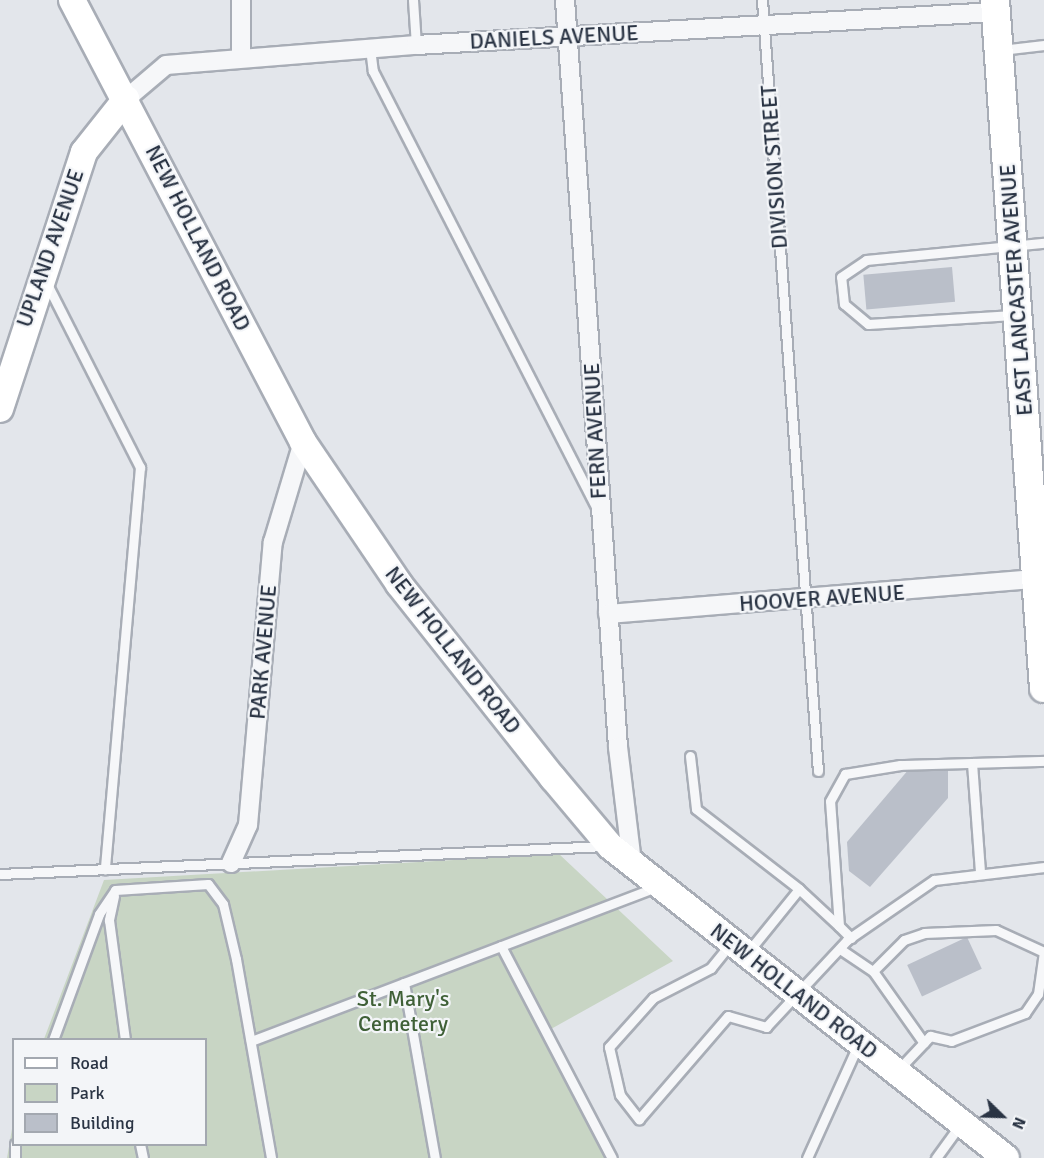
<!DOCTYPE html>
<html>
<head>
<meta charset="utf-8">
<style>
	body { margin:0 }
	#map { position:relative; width:1044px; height:1158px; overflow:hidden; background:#e3e6eb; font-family:Signika,sans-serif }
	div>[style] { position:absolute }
	.green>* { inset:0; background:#c8d5c4 }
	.building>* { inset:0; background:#babfc9; transform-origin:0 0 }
	.roads { filter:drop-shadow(2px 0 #a8adb6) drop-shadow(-2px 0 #a8adb6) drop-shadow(0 2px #a8adb6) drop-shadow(0 -2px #a8adb6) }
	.lane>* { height:9px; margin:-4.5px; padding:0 4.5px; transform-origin:4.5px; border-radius:4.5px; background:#f6f7f9 }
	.street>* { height:18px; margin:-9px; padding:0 9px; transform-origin:9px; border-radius:9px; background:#f6f7f9 }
	.secondary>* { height:26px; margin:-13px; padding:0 13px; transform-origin:13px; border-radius:13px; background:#fff }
	.primary>* { height:28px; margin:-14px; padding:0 14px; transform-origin:14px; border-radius:14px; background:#fff }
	span { translate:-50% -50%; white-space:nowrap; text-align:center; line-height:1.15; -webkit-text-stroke:4.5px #f3f5f8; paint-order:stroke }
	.street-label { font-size:22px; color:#2a3444 }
	.park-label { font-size:22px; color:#3f6037 }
	.legend { position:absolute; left:12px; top:1038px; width:195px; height:108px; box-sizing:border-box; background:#f3f5f8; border:2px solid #a3a8b0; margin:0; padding:8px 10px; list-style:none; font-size:18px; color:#2a3444 }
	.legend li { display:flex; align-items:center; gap:12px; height:30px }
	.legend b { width:30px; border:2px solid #a3a8b0 }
	.north { position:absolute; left:972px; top:1086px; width:60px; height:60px; -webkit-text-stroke:4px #f3f5f8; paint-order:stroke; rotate:113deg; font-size:16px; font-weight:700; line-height:24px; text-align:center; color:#2a3444 }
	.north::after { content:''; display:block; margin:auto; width:21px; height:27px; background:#2a3444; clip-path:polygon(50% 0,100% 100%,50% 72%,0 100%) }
</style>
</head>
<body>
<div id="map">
	<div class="green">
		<i style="clip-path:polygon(559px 854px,673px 961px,551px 1029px,618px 1158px,7px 1158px,13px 1123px,14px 1144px,206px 1144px,206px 1040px,44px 1039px,104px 880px)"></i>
	</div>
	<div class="building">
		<i style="left:952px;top:267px;width:35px;height:89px;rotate:85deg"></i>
		<i style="clip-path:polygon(948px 768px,948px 798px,870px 887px,849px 871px,847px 842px,909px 769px)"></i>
		<i style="left:967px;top:937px;width:35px;height:66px;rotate:65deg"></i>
	</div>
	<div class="roads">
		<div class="lane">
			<i style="left:413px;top:0;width:45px;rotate:86.2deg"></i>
			<i style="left:762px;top:0;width:773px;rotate:85.85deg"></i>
			<i style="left:370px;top:48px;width:23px;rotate:83deg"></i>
			<i style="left:373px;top:71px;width:490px;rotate:62.9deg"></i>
			<i style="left:1001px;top:50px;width:43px;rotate:-6.6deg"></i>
			<i style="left:46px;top:282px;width:208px;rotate:63.1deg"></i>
			<i style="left:140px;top:467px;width:404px;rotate:95deg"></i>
			<i style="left:1013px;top:315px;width:145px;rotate:176.4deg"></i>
			<i style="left:868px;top:324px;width:31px;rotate:-140deg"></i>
			<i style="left:844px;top:304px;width:27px;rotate:-96deg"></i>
			<i style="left:841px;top:277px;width:30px;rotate:-34deg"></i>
			<i style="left:866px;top:260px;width:179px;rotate:-5.5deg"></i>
			<i style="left:690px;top:756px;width:53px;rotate:83.5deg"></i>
			<i style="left:696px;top:809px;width:130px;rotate:37.8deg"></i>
			<i style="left:799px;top:889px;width:81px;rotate:129deg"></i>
			<i style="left:972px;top:763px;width:109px;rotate:85.8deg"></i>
			<i style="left:0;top:874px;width:606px;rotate:-2.65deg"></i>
			<i style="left:799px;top:889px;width:54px;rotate:42.8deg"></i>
			<i style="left:114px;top:896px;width:25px;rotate:102deg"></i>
			<i style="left:109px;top:920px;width:121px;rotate:82.4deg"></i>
			<i style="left:851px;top:938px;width:17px;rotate:-135deg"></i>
			<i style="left:839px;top:926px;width:125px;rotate:-94.1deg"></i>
			<i style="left:830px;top:801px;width:31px;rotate:-61deg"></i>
			<i style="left:845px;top:774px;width:56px;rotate:-9.3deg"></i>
			<i style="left:900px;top:765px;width:144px;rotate:-1.6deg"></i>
			<i style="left:731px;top:943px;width:32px;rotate:129deg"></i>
			<i style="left:711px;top:968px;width:65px;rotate:152.7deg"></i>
			<i style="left:653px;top:998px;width:66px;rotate:131.9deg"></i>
			<i style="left:609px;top:1047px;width:49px;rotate:77.1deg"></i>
			<i style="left:620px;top:1095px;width:31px;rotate:52deg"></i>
			<i style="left:639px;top:1119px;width:136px;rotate:-49.2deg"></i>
			<i style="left:728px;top:1016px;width:40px;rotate:16deg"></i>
			<i style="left:766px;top:1027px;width:119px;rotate:-47deg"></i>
			<i style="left:847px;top:940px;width:106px;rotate:-34.6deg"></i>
			<i style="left:934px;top:880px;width:111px;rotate:-6.7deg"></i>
			<i style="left:501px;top:946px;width:239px;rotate:62.4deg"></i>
			<i style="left:840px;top:949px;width:40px;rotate:34deg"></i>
			<i style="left:873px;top:971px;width:44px;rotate:-45deg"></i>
			<i style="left:904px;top:940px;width:21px;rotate:-19deg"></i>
			<i style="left:924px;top:933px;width:72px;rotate:-2.4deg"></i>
			<i style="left:996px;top:930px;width:53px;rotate:24.6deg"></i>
			<i style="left:873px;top:971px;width:88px;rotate:54.7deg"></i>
			<i style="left:404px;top:983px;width:178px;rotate:80deg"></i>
			<i style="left:53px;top:1040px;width:134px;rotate:-69.9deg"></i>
			<i style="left:99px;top:914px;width:29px;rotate:-56deg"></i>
			<i style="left:115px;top:890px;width:93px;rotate:-3.7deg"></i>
			<i style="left:208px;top:884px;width:25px;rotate:53deg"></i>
			<i style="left:223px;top:904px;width:57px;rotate:76.7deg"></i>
			<i style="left:236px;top:959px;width:202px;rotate:80deg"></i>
			<i style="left:251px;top:1041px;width:433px;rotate:-20.8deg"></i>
			<i style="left:898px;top:1070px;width:47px;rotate:-46.7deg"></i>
			<i style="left:930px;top:1036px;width:22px;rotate:13deg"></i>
			<i style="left:951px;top:1041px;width:79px;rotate:-20.7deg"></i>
			<i style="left:1025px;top:1013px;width:23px;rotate:-56deg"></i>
			<i style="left:1038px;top:994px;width:42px;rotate:-81.9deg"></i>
			<i style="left:15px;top:1144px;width:14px;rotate:90deg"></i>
			<i style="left:140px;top:1144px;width:14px;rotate:78deg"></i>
			<i style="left:807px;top:1158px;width:124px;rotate:-65.7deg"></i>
			<i style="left:936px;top:1158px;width:41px;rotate:-54deg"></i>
		</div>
		<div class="street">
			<i style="left:565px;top:0;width:749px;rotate:85.94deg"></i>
			<i style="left:618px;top:747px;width:116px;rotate:83.1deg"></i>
			<i style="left:241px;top:58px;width:58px;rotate:-90deg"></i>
			<i style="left:126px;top:99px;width:52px;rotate:-40.4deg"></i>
			<i style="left:166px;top:65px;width:251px;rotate:-4.6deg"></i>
			<i style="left:416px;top:45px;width:581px;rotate:-3.26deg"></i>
			<i style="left:608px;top:614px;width:429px;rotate:-4.7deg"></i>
			<i style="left:231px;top:863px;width:42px;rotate:-65.9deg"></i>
			<i style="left:248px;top:825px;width:284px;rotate:-85deg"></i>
			<i style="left:273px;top:542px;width:104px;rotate:-73.3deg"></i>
		</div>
		<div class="secondary">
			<i style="left:72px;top:0;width:499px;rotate:62.4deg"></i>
			<i style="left:303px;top:442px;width:171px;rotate:55.9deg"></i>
			<i style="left:399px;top:584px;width:248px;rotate:51.6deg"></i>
			<i style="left:553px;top:778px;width:89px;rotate:50deg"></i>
			<i style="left:610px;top:846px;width:504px;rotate:38.23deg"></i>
			<i style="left:0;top:409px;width:270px;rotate:-71.9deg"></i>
			<i style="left:84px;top:152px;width:68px;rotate:-51.6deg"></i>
		</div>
		<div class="primary">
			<i style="left:995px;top:0;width:690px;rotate:85.93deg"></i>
		</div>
	</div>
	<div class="street-label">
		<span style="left:554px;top:37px;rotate:-3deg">DANIELS AVENUE</span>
		<span style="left:774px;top:167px;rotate:-94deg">DIVISION STREET</span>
		<span style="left:198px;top:238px;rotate:63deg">NEW HOLLAND ROAD</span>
		<span style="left:50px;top:248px;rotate:-71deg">UPLAND AVENUE</span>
		<span style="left:1016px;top:290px;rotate:-94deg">EAST LANCASTER AVENUE</span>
		<span style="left:595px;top:431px;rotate:-93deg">FERN AVENUE</span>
		<span style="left:822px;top:598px;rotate:-4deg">HOOVER AVENUE</span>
		<span style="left:453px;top:650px;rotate:52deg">NEW HOLLAND ROAD</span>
		<span style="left:263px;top:652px;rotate:-85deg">PARK AVENUE</span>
		<span style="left:794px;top:991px;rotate:38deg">NEW HOLLAND ROAD</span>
	</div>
	<div class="park-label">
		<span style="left:403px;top:1011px">St. Mary's<br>Cemetery</span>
	</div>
	<ul class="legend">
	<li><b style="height:8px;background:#fff"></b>Road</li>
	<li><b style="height:16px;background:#c8d5c4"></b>Park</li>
	<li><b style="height:16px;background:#babfc9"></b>Building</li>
	</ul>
	<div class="north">N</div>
</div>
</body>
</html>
